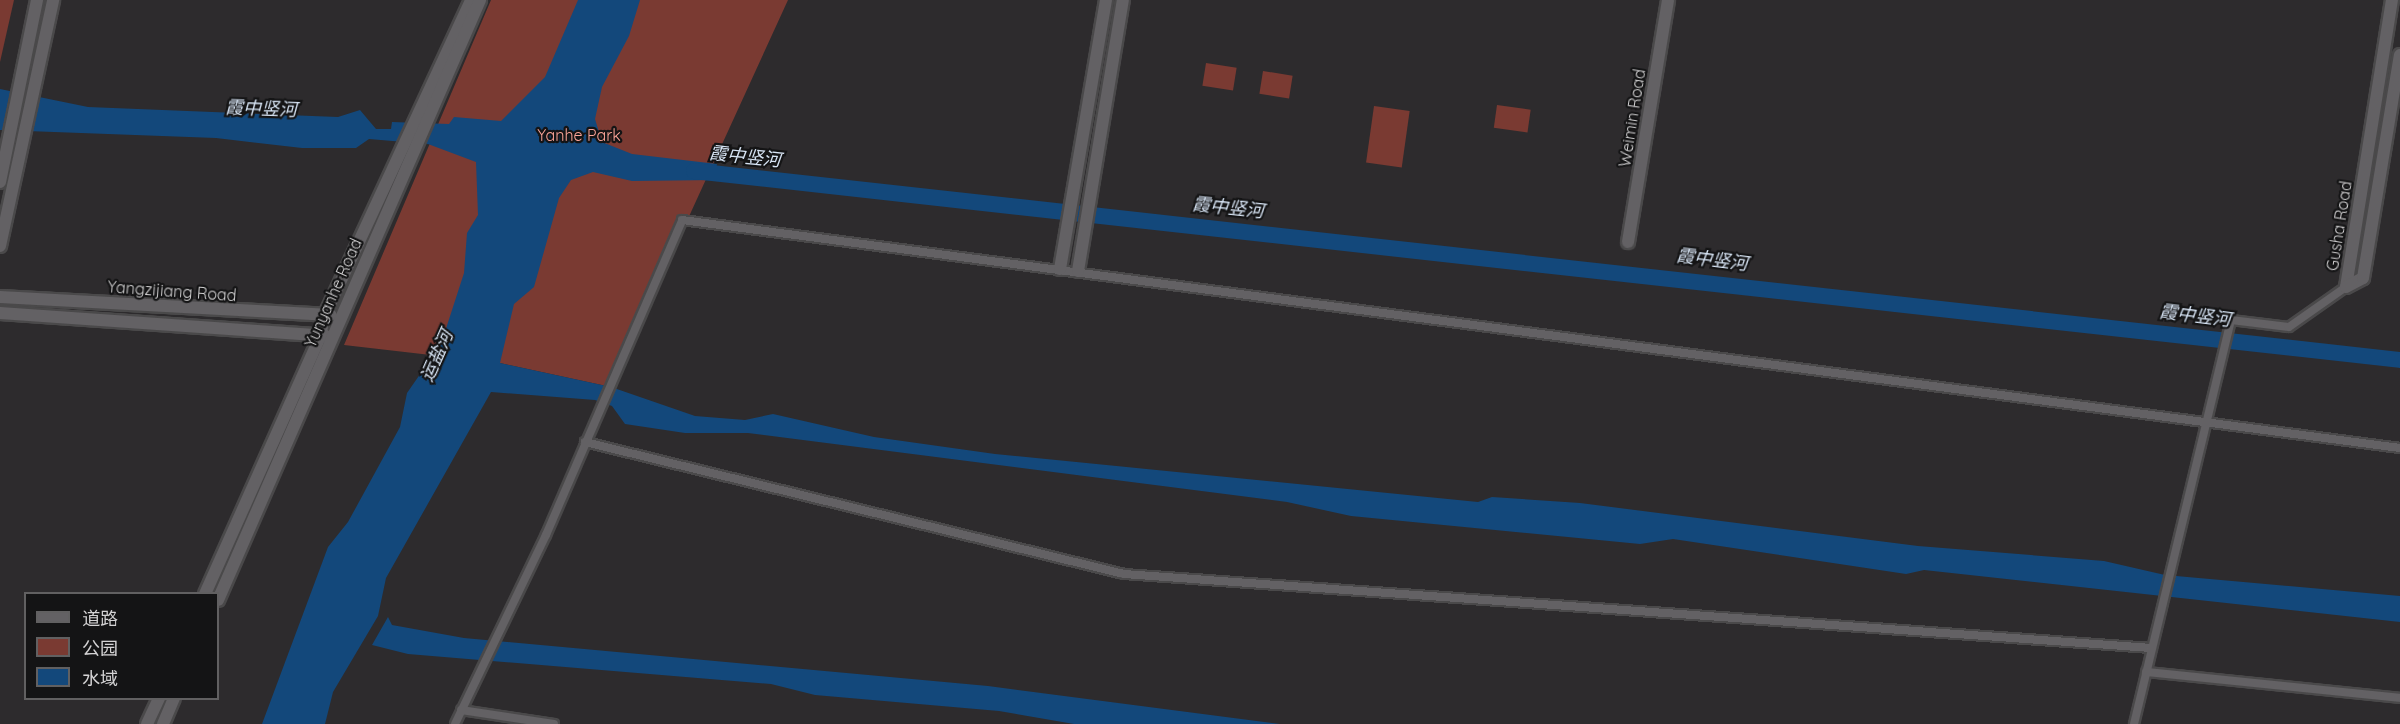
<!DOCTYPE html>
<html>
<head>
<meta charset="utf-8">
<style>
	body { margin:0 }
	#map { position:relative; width:2400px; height:724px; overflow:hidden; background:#2d2b2d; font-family:Quicksand,"Noto Sans SC",sans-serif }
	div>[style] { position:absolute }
	.green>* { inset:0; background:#7a3a32; transform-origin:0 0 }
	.water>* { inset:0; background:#13487b }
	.river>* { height:16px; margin:-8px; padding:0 8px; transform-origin:8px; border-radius:8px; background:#13487b }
	.roads { filter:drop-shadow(2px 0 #4a494a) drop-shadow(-2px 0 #4a494a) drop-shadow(0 2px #4a494a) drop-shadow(0 -2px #4a494a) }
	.street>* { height:8px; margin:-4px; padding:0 4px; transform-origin:4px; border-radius:4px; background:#636164 }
	.secondary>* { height:12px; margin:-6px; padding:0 6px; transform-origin:6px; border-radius:6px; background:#636164 }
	span { translate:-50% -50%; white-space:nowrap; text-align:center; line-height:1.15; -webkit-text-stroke:4.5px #141415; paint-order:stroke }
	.street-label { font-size:16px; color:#d4d3d4 }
	.park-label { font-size:16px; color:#fca599 }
	.water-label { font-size:18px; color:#d6e3f3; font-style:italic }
	.legend { position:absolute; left:24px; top:592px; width:195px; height:108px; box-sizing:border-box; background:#141415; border:2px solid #616061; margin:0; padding:8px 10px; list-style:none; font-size:18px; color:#d4d3d4 }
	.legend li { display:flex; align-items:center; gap:12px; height:30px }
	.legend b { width:30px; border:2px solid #616061 }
</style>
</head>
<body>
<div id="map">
	<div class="green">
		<i style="clip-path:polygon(0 0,14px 0,0 62px)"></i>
		<i style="clip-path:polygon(491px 0,788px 0,611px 387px,500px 363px,344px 345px)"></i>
		<i style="left:1206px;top:63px;width:31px;height:23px;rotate:9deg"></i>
		<i style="left:1263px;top:71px;width:30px;height:23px;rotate:9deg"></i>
		<i style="left:1497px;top:105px;width:34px;height:23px;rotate:8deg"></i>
		<i style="left:1374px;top:106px;width:36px;height:57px;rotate:8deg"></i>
	</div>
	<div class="water">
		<i style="clip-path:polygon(578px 0,640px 0,629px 36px,602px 87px,595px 119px,602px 142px,632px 154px,717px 164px,714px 180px,632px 181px,593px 172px,571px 180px,559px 198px,534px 287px,514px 304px,500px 363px,611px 387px,695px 416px,745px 420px,773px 414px,874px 437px,995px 454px,1478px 502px,1492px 497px,1580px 503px,1918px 546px,2104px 561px,2165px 575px,2400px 596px,2400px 622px,1924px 570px,1906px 574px,1673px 539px,1640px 544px,1351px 516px,1287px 502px,748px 433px,685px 433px,625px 424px,612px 406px,595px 400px,491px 392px,386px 578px,378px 616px,333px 692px,325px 724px,262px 724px,328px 547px,348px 522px,400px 427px,407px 393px,441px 344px,464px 273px,467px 233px,478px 215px,476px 162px,428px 144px,369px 139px,356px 148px,302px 148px,216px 138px,0 130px,0 89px,88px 107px,338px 117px,360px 110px,376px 129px,391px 129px,392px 122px,449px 124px,454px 117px,501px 121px,545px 77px)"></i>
		<i style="clip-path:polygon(388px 617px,392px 625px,464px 638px,988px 686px,1280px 724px,1074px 724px,999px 711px,815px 695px,771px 684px,408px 654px,372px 645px)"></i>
	</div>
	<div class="river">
		<i style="left:694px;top:171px;width:1716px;rotate:6.32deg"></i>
	</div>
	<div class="roads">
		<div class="street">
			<i style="left:585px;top:442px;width:555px;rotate:13.76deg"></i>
			<i style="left:1124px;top:574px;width:1030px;rotate:4.12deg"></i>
			<i style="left:2146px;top:672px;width:255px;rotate:5.8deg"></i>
			<i style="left:461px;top:710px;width:94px;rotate:8.6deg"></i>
			<i style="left:455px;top:724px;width:210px;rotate:-64.3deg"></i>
			<i style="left:546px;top:535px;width:343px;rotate:-66.6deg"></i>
			<i style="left:682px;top:220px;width:1733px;rotate:7.56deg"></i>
			<i style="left:2134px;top:724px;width:415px;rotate:-76.5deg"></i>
			<i style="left:2231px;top:320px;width:58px;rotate:6.9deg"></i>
			<i style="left:2289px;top:327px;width:70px;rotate:-35.1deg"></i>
		</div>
		<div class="secondary">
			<i style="left:0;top:182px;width:186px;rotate:-78.5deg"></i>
			<i style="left:1628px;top:242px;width:245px;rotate:-80.6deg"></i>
			<i style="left:0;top:246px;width:252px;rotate:-77.8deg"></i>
			<i style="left:1060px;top:269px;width:273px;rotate:-80.3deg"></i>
			<i style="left:1078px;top:271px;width:275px;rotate:-80.6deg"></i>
			<i style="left:2346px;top:287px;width:291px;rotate:-80.9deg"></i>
			<i style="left:2346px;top:287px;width:19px;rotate:-28deg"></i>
			<i style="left:2363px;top:278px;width:226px;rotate:-80.6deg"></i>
			<i style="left:0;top:297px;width:331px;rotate:3.1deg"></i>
			<i style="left:0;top:313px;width:326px;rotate:4deg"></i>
			<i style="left:205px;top:594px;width:282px;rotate:-65.9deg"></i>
			<i style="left:320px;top:337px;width:20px;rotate:-79deg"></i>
			<i style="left:324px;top:317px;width:349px;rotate:-65.1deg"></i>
			<i style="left:218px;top:600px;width:655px;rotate:-66.41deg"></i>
			<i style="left:147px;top:724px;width:29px;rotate:-65deg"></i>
			<i style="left:163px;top:724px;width:28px;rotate:-67deg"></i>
		</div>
	</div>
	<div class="street-label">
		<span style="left:1632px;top:118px;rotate:-81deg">Weimin Road</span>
		<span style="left:2339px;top:226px;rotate:-81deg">Gusha Road</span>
		<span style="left:172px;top:291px;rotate:4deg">Yangzijiang Road</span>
		<span style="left:333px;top:293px;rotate:-66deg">Yunyanhe Road</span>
	</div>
	<div class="park-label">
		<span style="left:579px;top:135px">Yanhe Park</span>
	</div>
	<div class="water-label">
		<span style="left:261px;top:109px;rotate:2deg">霞中竖河</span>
		<span style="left:745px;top:157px;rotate:6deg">霞中竖河</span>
		<span style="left:1228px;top:208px;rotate:6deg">霞中竖河</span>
		<span style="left:1712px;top:260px;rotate:7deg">霞中竖河</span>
		<span style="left:2195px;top:316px;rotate:7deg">霞中竖河</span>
		<span style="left:437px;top:356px;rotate:-66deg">运盐河</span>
	</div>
	<ul class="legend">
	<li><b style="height:8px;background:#636164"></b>道路</li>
	<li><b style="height:16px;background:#7a3a32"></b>公园</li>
	<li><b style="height:16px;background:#13487b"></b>水域</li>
	</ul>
</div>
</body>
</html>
